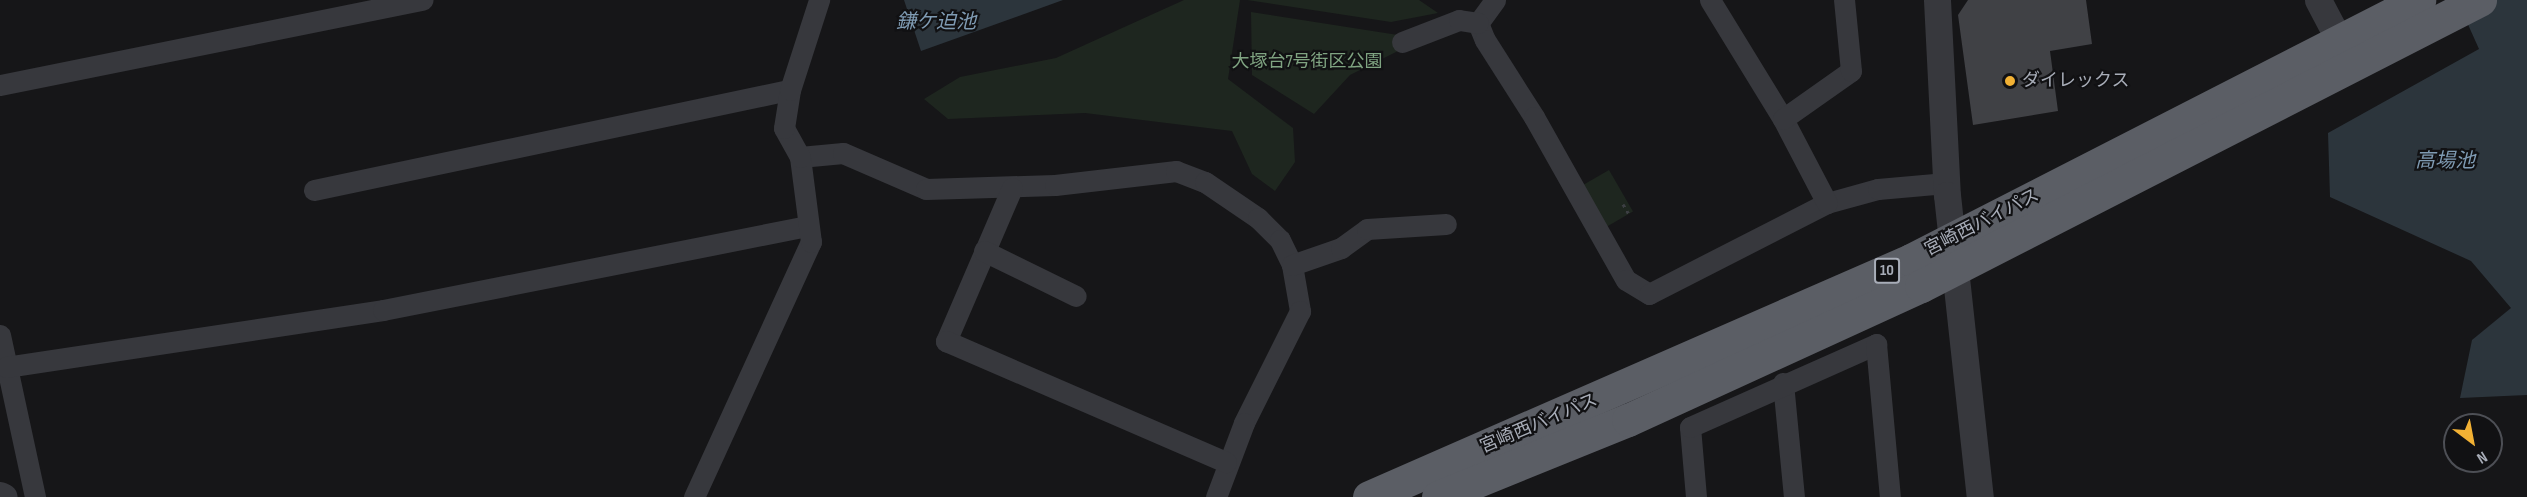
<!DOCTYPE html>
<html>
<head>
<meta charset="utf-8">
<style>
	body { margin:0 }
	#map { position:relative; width:2527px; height:497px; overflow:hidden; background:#161618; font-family:"Sofia Sans Condensed","Noto Sans JP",sans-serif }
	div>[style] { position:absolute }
	.green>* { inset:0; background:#1e261f; transform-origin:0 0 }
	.water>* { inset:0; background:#2c353c }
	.building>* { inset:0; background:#404145 }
	.path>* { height:3px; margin-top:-1.5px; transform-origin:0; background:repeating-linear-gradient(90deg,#3d3f44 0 3px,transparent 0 7.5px) }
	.minor>* { height:21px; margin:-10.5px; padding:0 10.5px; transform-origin:10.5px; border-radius:10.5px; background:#37383d }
	.tertiary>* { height:27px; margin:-13.5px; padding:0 13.5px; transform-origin:13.5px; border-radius:13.5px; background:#37383d }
	.trunk>* { height:33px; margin:-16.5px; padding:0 16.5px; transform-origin:16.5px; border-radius:16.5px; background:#5b5e65 }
	.dots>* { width:16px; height:16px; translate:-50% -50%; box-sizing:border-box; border:3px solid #111113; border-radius:50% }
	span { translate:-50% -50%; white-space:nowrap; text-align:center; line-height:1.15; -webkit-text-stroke:4.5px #111113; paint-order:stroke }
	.shield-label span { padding:2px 4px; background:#111113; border:2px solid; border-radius:4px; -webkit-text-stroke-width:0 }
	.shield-label { font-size:16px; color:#a8adb8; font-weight:700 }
	.park-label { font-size:18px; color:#7fa381 }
	.poi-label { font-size:18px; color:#a8adb8 }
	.left { translate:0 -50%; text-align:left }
	.street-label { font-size:18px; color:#a8adb8 }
	.water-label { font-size:20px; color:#7f9bb3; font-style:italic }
	.north { position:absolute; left:2443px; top:413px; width:60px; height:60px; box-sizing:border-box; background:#111113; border:2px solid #4d4f55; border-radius:50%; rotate:148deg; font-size:16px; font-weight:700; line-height:24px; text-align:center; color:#a8adb8 }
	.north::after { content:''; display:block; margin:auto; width:21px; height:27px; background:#f2b134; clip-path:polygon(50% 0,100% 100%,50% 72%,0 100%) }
</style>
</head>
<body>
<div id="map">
	<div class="green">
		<i style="clip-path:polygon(1184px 0,1240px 0,1228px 79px,1293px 128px,1295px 162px,1275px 191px,1252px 174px,1232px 131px,1085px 113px,948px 119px,924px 99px,960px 77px,1056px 58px)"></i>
		<i style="clip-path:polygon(1247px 0,1419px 0,1438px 13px,1391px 22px)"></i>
		<i style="clip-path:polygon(1251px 12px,1398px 35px,1406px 47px,1350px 75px,1314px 114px,1252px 75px)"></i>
		<i style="left:1609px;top:170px;width:48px;height:32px;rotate:60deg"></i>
	</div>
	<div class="water">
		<i style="clip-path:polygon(904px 0,1063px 0,921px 51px)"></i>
		<i style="clip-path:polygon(2457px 0,2527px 0,2527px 395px,2460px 398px,2472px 340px,2511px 308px,2471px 261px,2330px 197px,2328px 133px,2479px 49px)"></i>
	</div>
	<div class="building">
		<i style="clip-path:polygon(1968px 0,2086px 0,2092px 44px,2050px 51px,2058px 111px,1973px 125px,1958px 15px)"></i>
	</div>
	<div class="path">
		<i style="left:1623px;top:204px;width:14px;rotate:60deg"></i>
	</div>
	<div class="minor">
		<i style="left:1495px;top:0;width:29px;rotate:126deg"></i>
		<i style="left:1478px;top:23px;width:18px;rotate:68deg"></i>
		<i style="left:1485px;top:40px;width:91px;rotate:57.5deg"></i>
		<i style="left:1534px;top:117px;width:187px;rotate:60.6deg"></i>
		<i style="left:1626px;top:280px;width:27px;rotate:31deg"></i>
		<i style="left:1649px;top:294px;width:200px;rotate:-27.1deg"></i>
		<i style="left:1827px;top:203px;width:53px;rotate:-15.4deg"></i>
		<i style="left:1878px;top:189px;width:68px;rotate:-5deg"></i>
		<i style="left:1710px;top:0;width:140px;rotate:58.5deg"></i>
		<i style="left:1783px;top:119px;width:95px;rotate:62.4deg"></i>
		<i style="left:1402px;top:42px;width:61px;rotate:-21.1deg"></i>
		<i style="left:1459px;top:20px;width:19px;rotate:9deg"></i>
		<i style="left:0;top:85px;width:431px;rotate:-11.4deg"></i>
		<i style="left:1783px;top:119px;width:83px;rotate:-35.2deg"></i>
		<i style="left:1851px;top:71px;width:71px;rotate:-95.6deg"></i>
		<i style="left:800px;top:157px;width:43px;rotate:-5.3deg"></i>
		<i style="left:843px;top:153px;width:90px;rotate:23.4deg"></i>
		<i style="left:926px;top:189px;width:129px;rotate:-1.8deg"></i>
		<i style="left:1055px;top:185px;width:122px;rotate:-6.6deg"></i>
		<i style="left:1176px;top:171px;width:31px;rotate:21deg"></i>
		<i style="left:1205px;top:182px;width:64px;rotate:34.2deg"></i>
		<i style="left:1258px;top:218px;width:31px;rotate:45deg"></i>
		<i style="left:1280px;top:240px;width:28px;rotate:64deg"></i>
		<i style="left:1292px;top:265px;width:47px;rotate:80.1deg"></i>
		<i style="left:1300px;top:311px;width:125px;rotate:116.6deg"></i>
		<i style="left:1244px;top:423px;width:79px;rotate:110.7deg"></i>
		<i style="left:1012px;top:188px;width:167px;rotate:113.3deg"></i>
		<i style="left:946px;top:341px;width:305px;rotate:23.4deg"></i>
		<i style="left:314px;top:190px;width:486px;rotate:-11.9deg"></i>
		<i style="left:984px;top:251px;width:102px;rotate:26.1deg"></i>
		<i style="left:1292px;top:265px;width:52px;rotate:-19.1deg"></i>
		<i style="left:1341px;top:248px;width:32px;rotate:-36deg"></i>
		<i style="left:1367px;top:229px;width:79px;rotate:-3.6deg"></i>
		<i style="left:0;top:335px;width:166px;rotate:77.8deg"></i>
		<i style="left:6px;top:367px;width:381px;rotate:-8.6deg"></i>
		<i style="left:383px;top:310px;width:431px;rotate:-11.2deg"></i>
		<i style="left:1783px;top:383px;width:115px;rotate:84.5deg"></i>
		<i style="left:694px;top:497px;width:281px;rotate:-65.4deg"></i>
		<i style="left:811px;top:242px;width:86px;rotate:-97.4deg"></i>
		<i style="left:800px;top:157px;width:33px;rotate:-119deg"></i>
		<i style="left:784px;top:128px;width:38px;rotate:-81deg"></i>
		<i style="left:790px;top:90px;width:95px;rotate:-72.1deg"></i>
		<i style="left:1696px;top:497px;width:70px;rotate:-94.9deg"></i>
		<i style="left:1690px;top:427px;width:204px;rotate:-24deg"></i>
		<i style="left:1876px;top:344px;width:154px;rotate:84.8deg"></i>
	</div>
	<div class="tertiary">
		<i style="left:1937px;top:0;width:195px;rotate:87.1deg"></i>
		<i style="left:1947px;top:195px;width:304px;rotate:83.8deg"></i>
		<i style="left:2318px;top:0;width:64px;rotate:62.2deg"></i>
		<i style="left:0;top:495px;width:4px;rotate:27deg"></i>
	</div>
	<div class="trunk">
		<i style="left:1369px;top:497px;width:592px;rotate:-23.62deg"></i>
		<i style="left:1911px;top:260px;width:571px;rotate:-27.1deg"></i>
		<i style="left:1438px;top:497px;width:205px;rotate:-22.1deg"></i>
		<i style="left:1628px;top:420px;width:322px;rotate:-24.6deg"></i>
		<i style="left:1921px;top:286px;width:628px;rotate:-27.1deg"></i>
	</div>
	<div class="dots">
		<i style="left:2010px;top:81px;background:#f2b134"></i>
	</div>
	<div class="shield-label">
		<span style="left:1887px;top:271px">10</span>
	</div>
	<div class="park-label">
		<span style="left:1307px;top:62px">大塚台7号街区公園</span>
	</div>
	<div class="poi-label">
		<span class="left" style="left:2022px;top:81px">ダイレックス</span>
	</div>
	<div class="street-label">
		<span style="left:1982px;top:223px;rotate:-27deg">宮崎西バイパス</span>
		<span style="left:1539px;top:424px;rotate:-23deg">宮崎西バイパス</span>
	</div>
	<div class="water-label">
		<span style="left:936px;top:22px">鎌ケ迫池</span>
		<span style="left:2445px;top:161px">高場池</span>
	</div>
	<div class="north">N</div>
</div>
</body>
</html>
